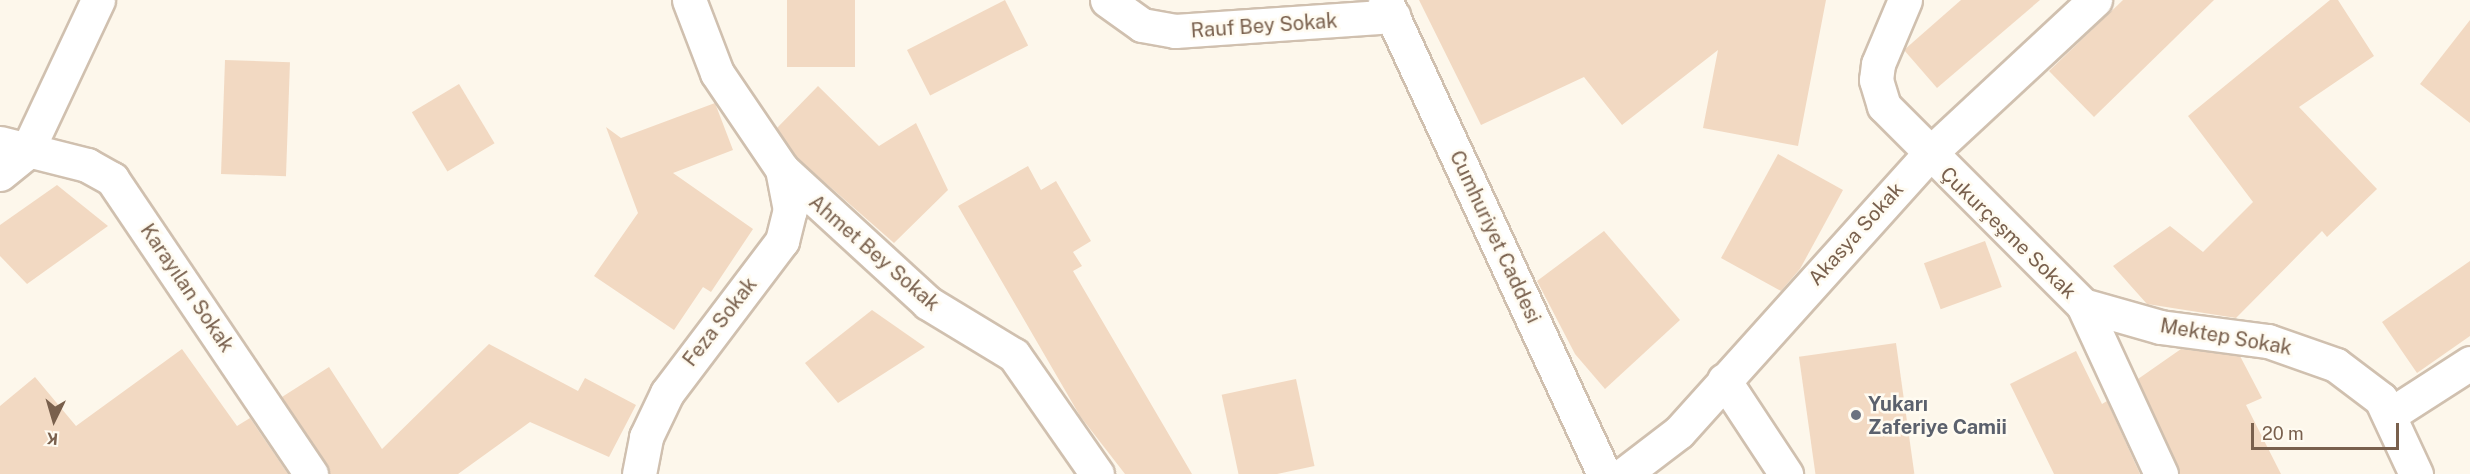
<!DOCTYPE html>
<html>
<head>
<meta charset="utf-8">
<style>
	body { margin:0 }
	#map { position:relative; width:2470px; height:474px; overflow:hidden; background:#fdf7eb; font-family:"Public Sans",sans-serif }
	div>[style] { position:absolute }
	.building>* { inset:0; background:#f2d9c2; transform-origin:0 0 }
	.roads { filter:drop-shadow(2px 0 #d0c0af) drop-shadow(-2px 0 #d0c0af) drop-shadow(0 2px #d0c0af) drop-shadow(0 -2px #d0c0af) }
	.street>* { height:33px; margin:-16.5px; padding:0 16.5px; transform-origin:16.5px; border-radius:16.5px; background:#fff }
	.secondary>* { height:33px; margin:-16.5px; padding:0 16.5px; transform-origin:16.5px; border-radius:16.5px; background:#fff }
	.dots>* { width:16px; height:16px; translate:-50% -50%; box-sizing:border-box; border:3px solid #fffbf1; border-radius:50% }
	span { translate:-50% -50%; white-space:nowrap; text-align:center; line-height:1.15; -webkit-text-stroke:5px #fffbf1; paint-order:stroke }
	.street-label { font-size:20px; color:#79604d }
	.worship-label { font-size:20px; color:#5b616d; font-weight:700 }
	.left { translate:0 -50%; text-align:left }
	.north { position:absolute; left:24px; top:390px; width:60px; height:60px; -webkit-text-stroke:4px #fffbf1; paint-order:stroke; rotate:185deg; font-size:16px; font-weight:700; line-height:24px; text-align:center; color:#79604d }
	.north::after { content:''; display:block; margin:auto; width:21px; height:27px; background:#79604d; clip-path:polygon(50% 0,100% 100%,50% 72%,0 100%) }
	.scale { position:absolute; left:2251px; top:423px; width:148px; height:27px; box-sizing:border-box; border:3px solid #79604d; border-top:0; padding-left:8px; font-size:18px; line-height:21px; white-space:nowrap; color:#79604d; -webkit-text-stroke:4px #fffbf1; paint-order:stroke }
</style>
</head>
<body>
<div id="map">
	<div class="building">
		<i style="left:787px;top:0;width:68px;height:67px"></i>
		<i style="left:1005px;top:0;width:51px;height:110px;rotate:63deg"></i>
		<i style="clip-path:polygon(1419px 0,1826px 0,1798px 146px,1703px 128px,1718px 50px,1622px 125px,1584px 77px,1481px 125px)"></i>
		<i style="clip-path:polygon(1961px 0,2040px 0,1937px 88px,1904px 50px)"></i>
		<i style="clip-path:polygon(2123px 0,2214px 0,2094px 117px,2049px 71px)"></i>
		<i style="clip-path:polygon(2330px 0,2338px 0,2374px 56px,2299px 107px,2377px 189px,2327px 237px,2322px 231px,2236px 318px,2147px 304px,2113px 266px,2170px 226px,2203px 252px,2253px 202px,2188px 116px)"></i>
		<i style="clip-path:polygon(2470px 20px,2470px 123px,2420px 84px)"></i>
		<i style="left:225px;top:60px;width:65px;height:114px;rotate:2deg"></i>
		<i style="left:459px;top:84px;width:69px;height:55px;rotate:59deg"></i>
		<i style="clip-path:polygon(818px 86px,879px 146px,916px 123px,948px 190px,894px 243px,796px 157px,777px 128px)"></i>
		<i style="clip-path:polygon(715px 103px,733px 150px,673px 173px,753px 229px,711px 292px,703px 287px,674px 330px,594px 276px,638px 213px,606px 127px,621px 138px)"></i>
		<i style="clip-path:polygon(1778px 154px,1843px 190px,1800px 269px,1781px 291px,1721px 258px)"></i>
		<i style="clip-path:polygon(1028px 166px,1041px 190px,1056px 181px,1091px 241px,1073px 252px,1082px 266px,1073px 271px,1192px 474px,1125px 474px,1080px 416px,958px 206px)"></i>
		<i style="clip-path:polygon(57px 185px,108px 226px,27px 284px,0 256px,0 225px)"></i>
		<i style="clip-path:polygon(1604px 231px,1680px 320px,1605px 389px,1575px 354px,1537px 281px)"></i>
		<i style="left:1985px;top:241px;width:49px;height:65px;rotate:70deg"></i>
		<i style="clip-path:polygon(2470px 261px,2470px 336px,2417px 373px,2382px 322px)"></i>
		<i style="clip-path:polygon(872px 310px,925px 347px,838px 403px,805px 363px)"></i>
		<i style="left:1896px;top:343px;width:132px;height:98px;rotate:82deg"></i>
		<i style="clip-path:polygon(489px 344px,578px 391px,585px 378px,636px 405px,609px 457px,530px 422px,458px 474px,330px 474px,282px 397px,329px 367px,382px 449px)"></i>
		<i style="clip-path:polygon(182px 349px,237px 426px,250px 418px,288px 474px,0 474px,0 406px,35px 377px,76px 426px)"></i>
		<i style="clip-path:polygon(2181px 349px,2240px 356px,2262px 398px,2246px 405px,2281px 474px,2179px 474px,2138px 379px)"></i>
		<i style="clip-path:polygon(2076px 351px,2102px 404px,2107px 401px,2140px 474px,2054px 474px,2010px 384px)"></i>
		<i style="left:1296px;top:379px;width:89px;height:76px;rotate:78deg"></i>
	</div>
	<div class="roads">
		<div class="street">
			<i style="left:689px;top:0;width:78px;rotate:69deg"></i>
			<i style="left:717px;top:73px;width:116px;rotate:55.9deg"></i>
			<i style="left:782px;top:169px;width:198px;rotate:42.5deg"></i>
			<i style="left:928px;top:303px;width:100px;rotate:31.2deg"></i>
			<i style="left:1014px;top:355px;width:145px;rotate:55.1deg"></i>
			<i style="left:1107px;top:0;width:43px;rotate:35.5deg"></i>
			<i style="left:1142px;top:25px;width:34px;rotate:10deg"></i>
			<i style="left:1175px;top:31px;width:219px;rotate:-3.9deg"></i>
			<i style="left:1905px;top:0;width:69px;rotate:112.9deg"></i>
			<i style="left:1878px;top:64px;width:16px;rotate:97deg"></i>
			<i style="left:1876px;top:80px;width:27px;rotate:73deg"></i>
			<i style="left:1884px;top:106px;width:281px;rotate:45deg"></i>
			<i style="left:2083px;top:305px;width:186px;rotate:65.2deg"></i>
			<i style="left:0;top:143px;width:90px;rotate:14.2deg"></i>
			<i style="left:87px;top:165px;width:29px;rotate:29deg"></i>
			<i style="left:112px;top:179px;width:356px;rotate:56deg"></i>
			<i style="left:0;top:174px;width:33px;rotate:-39deg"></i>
			<i style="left:26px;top:153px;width:169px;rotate:-64.8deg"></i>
			<i style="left:2083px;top:305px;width:80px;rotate:15.9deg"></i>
			<i style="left:2160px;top:327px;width:109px;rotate:7.4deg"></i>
			<i style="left:2268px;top:341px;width:72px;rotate:19.4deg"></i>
			<i style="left:2336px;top:365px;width:56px;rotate:37.1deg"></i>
			<i style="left:2381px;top:399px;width:83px;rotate:65deg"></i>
			<i style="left:1724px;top:380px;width:113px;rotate:56.6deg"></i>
			<i style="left:2391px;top:414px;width:94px;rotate:-32.8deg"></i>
			<i style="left:639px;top:474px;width:38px;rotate:-79deg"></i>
			<i style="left:646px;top:437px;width:49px;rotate:-64.5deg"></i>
			<i style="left:667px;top:393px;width:191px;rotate:-52.9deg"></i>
			<i style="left:782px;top:241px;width:32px;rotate:-76deg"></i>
			<i style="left:790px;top:210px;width:42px;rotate:-101deg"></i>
			<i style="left:1624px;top:474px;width:69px;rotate:-37.4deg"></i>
			<i style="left:1679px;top:432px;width:372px;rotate:-48deg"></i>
			<i style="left:1928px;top:155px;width:228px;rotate:-42.9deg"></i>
		</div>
		<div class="secondary">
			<i style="left:1385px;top:0;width:522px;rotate:65.2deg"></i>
		</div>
	</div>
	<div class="dots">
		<i style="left:1856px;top:415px;background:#6b7280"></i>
	</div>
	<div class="street-label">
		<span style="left:1264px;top:26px;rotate:-4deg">Rauf Bey Sokak</span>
		<span style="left:2008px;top:233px;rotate:44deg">Çukurçeşme Sokak</span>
		<span style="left:1856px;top:234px;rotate:-48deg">Akasya Sokak</span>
		<span style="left:1495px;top:237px;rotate:65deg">Cumhuriyet Caddesi</span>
		<span style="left:874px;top:253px;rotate:41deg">Ahmet Bey Sokak</span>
		<span style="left:187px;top:288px;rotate:56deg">Karayılan Sokak</span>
		<span style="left:720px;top:322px;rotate:-52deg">Feza Sokak</span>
		<span style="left:2226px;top:337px;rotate:10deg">Mektep Sokak</span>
	</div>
	<div class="worship-label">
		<span class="left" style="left:1868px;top:416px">Yukarı<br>Zaferiye Camii</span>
	</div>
	<div class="north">K</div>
	<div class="scale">20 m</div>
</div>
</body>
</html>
